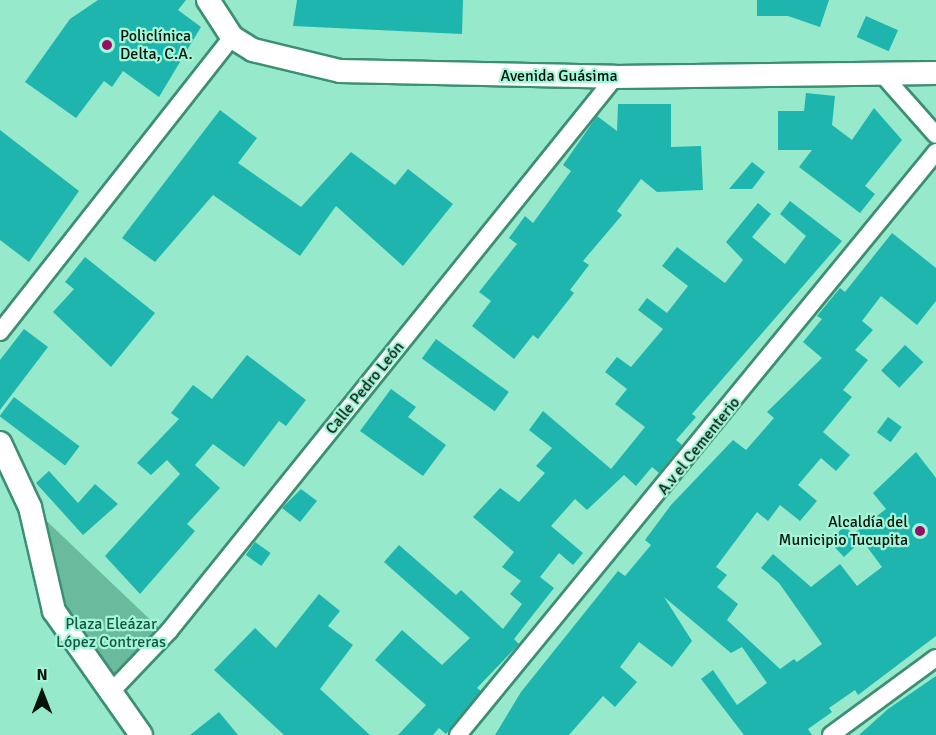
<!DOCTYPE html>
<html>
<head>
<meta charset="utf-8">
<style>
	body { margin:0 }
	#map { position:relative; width:936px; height:735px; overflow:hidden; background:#97e9cb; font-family:Signika,sans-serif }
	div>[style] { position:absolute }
	.green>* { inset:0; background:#6aba9e }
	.building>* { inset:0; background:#1eb5ae; transform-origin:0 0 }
	.roads { filter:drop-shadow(2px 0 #3d8f74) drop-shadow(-2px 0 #3d8f74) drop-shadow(0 2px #3d8f74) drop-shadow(0 -2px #3d8f74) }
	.street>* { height:16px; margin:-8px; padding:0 8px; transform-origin:8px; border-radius:8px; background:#fff }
	.secondary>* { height:22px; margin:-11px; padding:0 11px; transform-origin:11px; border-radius:11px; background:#fff }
	.dots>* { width:16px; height:16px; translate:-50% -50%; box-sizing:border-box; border:3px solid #a4f6d8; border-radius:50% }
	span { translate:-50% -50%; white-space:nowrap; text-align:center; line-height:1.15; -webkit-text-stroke:4.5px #a4f6d8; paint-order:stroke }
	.poi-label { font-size:16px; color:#00140c }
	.left { translate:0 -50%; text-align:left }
	.right { translate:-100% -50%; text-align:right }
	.street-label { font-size:16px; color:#00140c }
	.park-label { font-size:16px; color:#175643 }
	.north { position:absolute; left:12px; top:663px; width:60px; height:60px; -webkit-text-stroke:4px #a4f6d8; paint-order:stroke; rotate:0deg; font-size:16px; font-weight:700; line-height:24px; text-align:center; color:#00140c }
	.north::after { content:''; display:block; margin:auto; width:21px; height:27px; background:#00140c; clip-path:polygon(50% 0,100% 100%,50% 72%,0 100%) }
</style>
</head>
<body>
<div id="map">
	<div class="green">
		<i style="clip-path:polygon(33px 508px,161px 630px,109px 694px,54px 611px)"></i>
	</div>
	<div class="building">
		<i style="clip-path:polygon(98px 0,186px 0,178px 10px,201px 27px,159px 97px,123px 71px,112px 87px,104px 81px,76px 118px,25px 82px,70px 19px)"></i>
		<i style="clip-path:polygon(297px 0,463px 0,462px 34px,293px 26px)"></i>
		<i style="clip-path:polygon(757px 0,829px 0,820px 27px,788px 16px,757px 16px)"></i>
		<i style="left:866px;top:16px;width:35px;height:23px;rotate:24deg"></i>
		<i style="clip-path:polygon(806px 93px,835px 96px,832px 125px,852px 140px,874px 108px,902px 140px,865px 186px,875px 194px,860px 213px,799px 167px,812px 150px,778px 150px,778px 111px,804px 111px)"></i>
		<i style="clip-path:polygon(618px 104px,671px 104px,671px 147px,701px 146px,703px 190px,657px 192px,641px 179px,617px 211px,622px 215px,583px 261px,589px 265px,570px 290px,574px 293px,538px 339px,533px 335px,514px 359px,472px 326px,491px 301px,479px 292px,517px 244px,509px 238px,525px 216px,533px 223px,571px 171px,563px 165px,597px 116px,617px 131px)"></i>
		<i style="clip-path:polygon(220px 110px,257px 138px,238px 163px,301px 207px,351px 152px,395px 185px,408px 169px,453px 204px,403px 266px,336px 206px,300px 256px,213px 195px,155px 262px,122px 238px)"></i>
		<i style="clip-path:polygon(0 130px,79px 191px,29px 262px,0 240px)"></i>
		<i style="clip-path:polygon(752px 162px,765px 172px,752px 189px,729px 189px)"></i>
		<i style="clip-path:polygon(790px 201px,842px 241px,692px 414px,696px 417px,676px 440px,682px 445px,659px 473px,652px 467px,636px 486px,624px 475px,587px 510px,575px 499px,551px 526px,583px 553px,573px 565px,559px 553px,540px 577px,554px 588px,514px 639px,519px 644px,477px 688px,481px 691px,446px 734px,439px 728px,433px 735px,398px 735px,426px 705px,375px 660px,402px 630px,442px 665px,470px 638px,384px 562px,399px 545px,456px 595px,461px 590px,503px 629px,522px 604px,510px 594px,521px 581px,502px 567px,514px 552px,473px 517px,500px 488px,519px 502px,545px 473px,536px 466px,552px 448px,529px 430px,543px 411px,611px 469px,645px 427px,615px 404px,627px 389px,605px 372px,617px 357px,631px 367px,663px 329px,638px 310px,647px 298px,667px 313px,688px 286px,662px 266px,677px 247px,725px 283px,743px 260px,726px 242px,758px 203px,771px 214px,752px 237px,785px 264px,806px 236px,780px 214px)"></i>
		<i style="clip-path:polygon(892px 233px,936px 268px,936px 301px,917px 325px,881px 296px,862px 321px,873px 330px,855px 350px,868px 360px,843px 390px,852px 397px,823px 432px,850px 455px,836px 471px,821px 458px,798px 485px,817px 501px,800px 521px,780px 505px,768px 521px,757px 512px,716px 567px,727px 575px,717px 587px,738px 604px,727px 620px,780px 669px,794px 659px,797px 662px,822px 644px,779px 583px,761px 568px,773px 554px,811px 587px,840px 564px,857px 586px,882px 567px,856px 532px,886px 509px,873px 493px,916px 452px,936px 478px,936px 636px,858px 695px,855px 690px,829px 708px,832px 712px,808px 729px,812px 735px,744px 735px,701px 679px,713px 670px,737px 705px,767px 683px,742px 647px,731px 653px,664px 597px,692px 641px,672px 667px,639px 642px,620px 667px,637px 682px,615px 707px,603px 696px,569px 735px,495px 735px,521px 692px,618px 571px,625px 576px,651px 545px,645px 540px,671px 505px,733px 440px,746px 450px,774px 418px,767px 412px,822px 358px,803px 342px,822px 319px,817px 316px,840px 288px,845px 292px)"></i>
		<i style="clip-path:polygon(85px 257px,155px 313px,111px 367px,53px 312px,74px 289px,65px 282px)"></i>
		<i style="clip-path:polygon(24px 329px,48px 347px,0 410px,0 360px)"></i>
		<i style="left:436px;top:339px;width:90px;height:24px;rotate:36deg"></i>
		<i style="left:905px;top:345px;width:25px;height:35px;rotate:43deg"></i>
		<i style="clip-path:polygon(247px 355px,306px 400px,286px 426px,279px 421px,244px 467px,213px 444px,195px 465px,220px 488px,187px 524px,195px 531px,140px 594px,105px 556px,180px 474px,167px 460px,151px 475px,137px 463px,179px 419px,171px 413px,193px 385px,212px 399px)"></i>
		<i style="clip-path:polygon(391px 389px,416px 407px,408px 417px,446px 445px,423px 476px,360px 431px)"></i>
		<i style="left:14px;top:397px;width:82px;height:24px;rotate:37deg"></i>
		<i style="left:888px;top:417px;width:17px;height:19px;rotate:36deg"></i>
		<i style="clip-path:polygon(49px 471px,78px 503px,95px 484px,118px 504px,83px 535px,36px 483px)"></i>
		<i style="clip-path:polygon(301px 489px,317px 501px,300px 522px,282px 508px)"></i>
		<i style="left:845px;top:526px;width:22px;height:22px;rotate:47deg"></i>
		<i style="left:255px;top:542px;width:19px;height:16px;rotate:35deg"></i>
		<i style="clip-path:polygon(319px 594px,340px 611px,328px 626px,353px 645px,320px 689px,370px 735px,284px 735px,214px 670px,255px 628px,276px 648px)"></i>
		<i style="clip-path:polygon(936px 676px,936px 735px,859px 735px,888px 709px)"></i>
		<i style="clip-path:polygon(219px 712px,238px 735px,190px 735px)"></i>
	</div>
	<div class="roads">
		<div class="street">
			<i style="left:882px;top:74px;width:81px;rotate:48.5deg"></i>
			<i style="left:0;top:332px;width:375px;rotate:-51.8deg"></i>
			<i style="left:109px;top:694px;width:87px;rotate:-46.4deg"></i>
			<i style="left:169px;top:631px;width:711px;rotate:-51.16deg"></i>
			<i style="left:458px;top:735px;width:754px;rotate:-50.65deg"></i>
			<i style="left:831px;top:735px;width:130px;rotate:-36.3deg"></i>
		</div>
		<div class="secondary">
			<i style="left:208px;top:0;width:44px;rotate:57deg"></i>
			<i style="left:232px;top:37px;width:25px;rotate:32deg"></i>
			<i style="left:253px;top:50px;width:89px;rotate:13.6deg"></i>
			<i style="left:340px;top:71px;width:275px;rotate:1.2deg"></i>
			<i style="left:615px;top:77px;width:321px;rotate:-0.7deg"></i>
			<i style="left:0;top:443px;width:71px;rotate:64.9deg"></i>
			<i style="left:30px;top:507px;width:107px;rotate:77deg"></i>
			<i style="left:54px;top:611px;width:151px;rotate:54.9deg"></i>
		</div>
	</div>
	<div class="dots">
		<i style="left:107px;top:45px;background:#970f65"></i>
		<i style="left:920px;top:531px;background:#970f65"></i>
	</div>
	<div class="poi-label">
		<span class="left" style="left:120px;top:45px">Policlínica<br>Delta, C.A.</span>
		<span class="right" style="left:908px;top:531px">Alcaldía del<br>Municipio Tucupita</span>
	</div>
	<div class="street-label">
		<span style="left:559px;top:76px">Avenida Guásima</span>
		<span style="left:365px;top:388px;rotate:-51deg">Calle Pedro León</span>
		<span style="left:699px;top:446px;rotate:-51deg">A.v el Cementerio</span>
	</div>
	<div class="park-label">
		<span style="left:111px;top:633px">Plaza Eleázar<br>López Contreras</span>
	</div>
	<div class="north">N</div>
</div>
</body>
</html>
